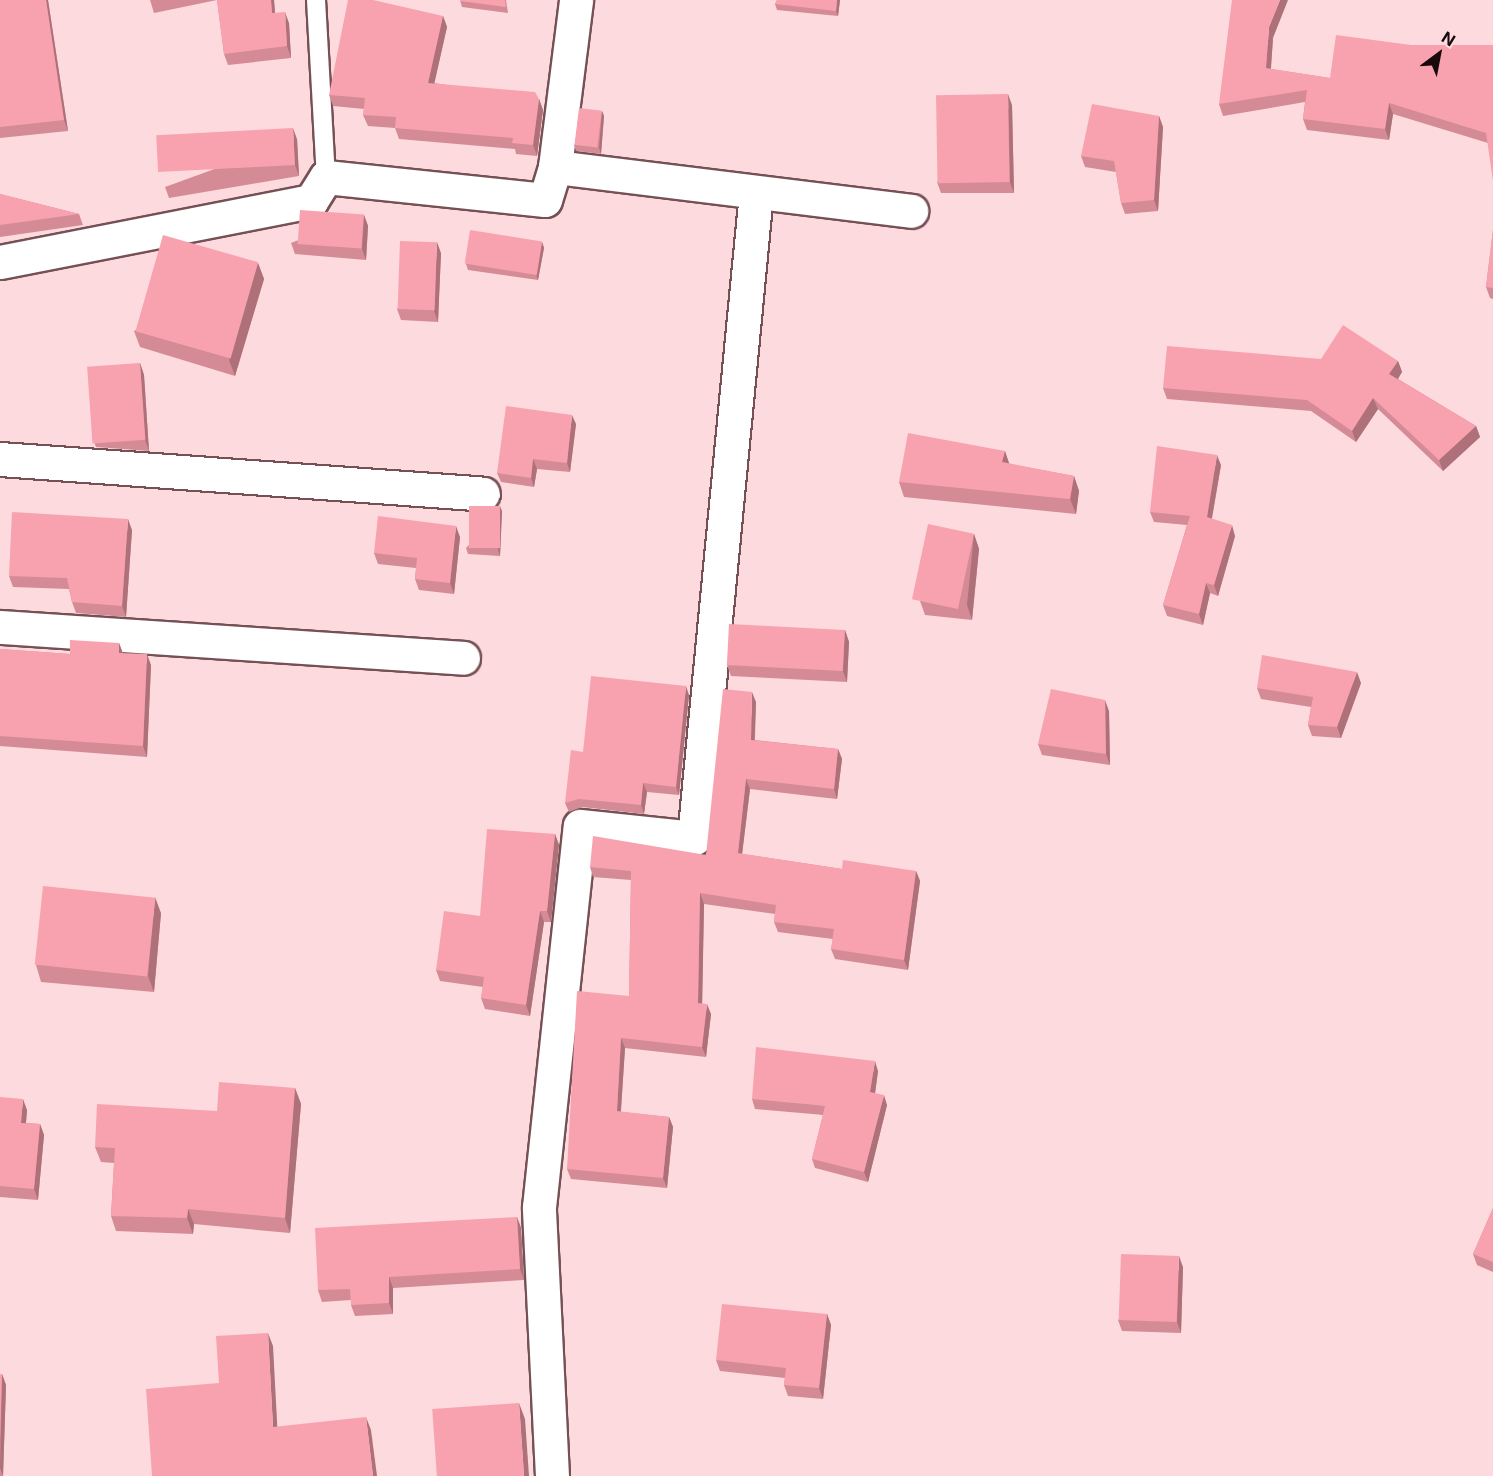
<!DOCTYPE html>
<html>
<head>
<meta charset="utf-8">
<style>
	body { margin:0 }
	#map { position:relative; width:1493px; height:1476px; overflow:hidden; background:#fddade; font-family:Inter,sans-serif }
	div>[style] { position:absolute }
	.roads { filter:drop-shadow(2px 0 #755155) drop-shadow(-2px 0 #755155) drop-shadow(0 2px #755155) drop-shadow(0 -2px #755155) }
	.lane>* { height:18px; margin:-9px; padding:0 9px; transform-origin:9px; border-radius:9px; background:#fff }
	.street>* { height:33px; margin:-16.5px; padding:0 16.5px; transform-origin:16.5px; border-radius:16.5px; background:#fff }
	.wall>* { inset:0; background:#d58b96 }
	.shaded-wall>* { inset:0; background:#ae717a }
	.building>* { inset:0; background:#f8a2af; transform-origin:0 0 }
	span { translate:-50% -50%; white-space:nowrap; text-align:center; line-height:1.15; -webkit-text-stroke:5px #fddade; paint-order:stroke }
	.north { position:absolute; left:1409px; top:24px; width:60px; height:60px; -webkit-text-stroke:4px #fddade; paint-order:stroke; rotate:32deg; font-size:16px; font-weight:700; line-height:24px; text-align:center; color:#180a0c }
	.north::after { content:''; display:block; margin:auto; width:21px; height:27px; background:#180a0c; clip-path:polygon(50% 0,100% 100%,50% 72%,0 100%) }
</style>
</head>
<body>
<div id="map">
	<div class="roads">
		<div class="lane">
			<i style="left:316px;top:0;width:177px;rotate:86.8deg"></i>
		</div>
		<div class="street">
			<i style="left:555px;top:167px;width:359px;rotate:7deg"></i>
			<i style="left:0;top:262px;width:317px;rotate:-11.1deg"></i>
			<i style="left:311px;top:201px;width:28px;rotate:-58deg"></i>
			<i style="left:326px;top:177px;width:220px;rotate:6deg"></i>
			<i style="left:545px;top:200px;width:34px;rotate:-73deg"></i>
			<i style="left:555px;top:167px;width:168px;rotate:-82.8deg"></i>
			<i style="left:0;top:459px;width:484px;rotate:4.1deg"></i>
			<i style="left:0;top:627px;width:464px;rotate:3.8deg"></i>
			<i style="left:552px;top:1476px;width:269px;rotate:-92.8deg"></i>
			<i style="left:539px;top:1207px;width:383px;rotate:-83.9deg"></i>
			<i style="left:580px;top:826px;width:115px;rotate:6deg"></i>
			<i style="left:694px;top:838px;width:648px;rotate:-84.51deg"></i>
		</div>
	</div>
	<div class="wall">
		<i style="clip-path:polygon(0 0,48px 0,68px 131px,0 138px)"></i>
		<i style="clip-path:polygon(150px 0,274px 0,275px 13px,289px 23px,291px 58px,228px 65px,224px 54px,217px 0,154px 13px)"></i>
		<i style="clip-path:polygon(460px 0,506px 0,508px 13px,462px 7px)"></i>
		<i style="clip-path:polygon(777px 0,840px 0,838px 16px,777px 10px,775px 4px)"></i>
		<i style="clip-path:polygon(443px 16px,447px 27px,434px 83px,539px 99px,543px 110px,537px 156px,516px 154px,515px 149px,399px 139px,395px 128px,368px 126px,363px 115px,364px 109px,333px 106px,329px 95px)"></i>
		<i style="clip-path:polygon(1273px 38px,1271px 69px,1330px 78px,1411px 45px,1493px 45px,1488px 143px,1393px 114px,1389px 140px,1307px 130px,1303px 119px,1305px 102px,1223px 116px,1219px 104px)"></i>
		<i style="clip-path:polygon(1012px 105px,1014px 193px,941px 193px,937px 182px)"></i>
		<i style="clip-path:polygon(602px 111px,604px 116px,601px 154px,576px 151px,574px 145px)"></i>
		<i style="clip-path:polygon(1159px 116px,1163px 127px,1158px 211px,1125px 214px,1121px 203px,1116px 172px,1085px 167px,1081px 156px)"></i>
		<i style="clip-path:polygon(297px 139px,299px 176px,169px 198px,165px 187px)"></i>
		<i style="clip-path:polygon(0 194px,79px 214px,83px 225px,0 237px)"></i>
		<i style="clip-path:polygon(364px 215px,368px 226px,366px 260px,295px 254px,291px 243px)"></i>
		<i style="clip-path:polygon(1493px 230px,1493px 299px,1490px 298px,1486px 287px)"></i>
		<i style="clip-path:polygon(542px 242px,544px 248px,538px 280px,468px 270px,466px 264px)"></i>
		<i style="clip-path:polygon(441px 253px,438px 322px,401px 320px,397px 309px)"></i>
		<i style="clip-path:polygon(258px 263px,264px 279px,235px 376px,140px 347px,134px 331px)"></i>
		<i style="clip-path:polygon(1321px 359px,1398px 361px,1402px 372px,1398px 379px,1476px 426px,1480px 437px,1443px 471px,1378px 409px,1356px 442px,1311px 411px,1167px 399px,1163px 388px)"></i>
		<i style="clip-path:polygon(140px 363px,144px 375px,149px 451px,96px 447px,92px 436px)"></i>
		<i style="clip-path:polygon(576px 424px,570px 472px,537px 469px,534px 487px,501px 482px,497px 473px)"></i>
		<i style="clip-path:polygon(1005px 451px,1009px 464px,1074px 476px,1079px 491px,1076px 514px,904px 497px,899px 482px)"></i>
		<i style="clip-path:polygon(1221px 465px,1212px 519px,1235px 536px,1218px 596px,1210px 593px,1203px 625px,1167px 616px,1163px 605px,1187px 525px,1154px 522px,1150px 512px)"></i>
		<i style="clip-path:polygon(502px 511px,500px 556px,468px 554px,466px 548px)"></i>
		<i style="clip-path:polygon(132px 530px,126px 617px,76px 613px,72px 602px,69px 589px,13px 587px,9px 576px)"></i>
		<i style="clip-path:polygon(974px 534px,979px 549px,972px 620px,925px 615px,920px 601px)"></i>
		<i style="clip-path:polygon(460px 537px,454px 594px,419px 590px,415px 579px,416px 568px,378px 564px,374px 553px)"></i>
		<i style="clip-path:polygon(845px 630px,849px 642px,847px 682px,731px 676px,727px 665px)"></i>
		<i style="clip-path:polygon(119px 643px,123px 653px,151px 665px,147px 757px,0 746px,0 649px,70px 654px)"></i>
		<i style="clip-path:polygon(1361px 683px,1341px 738px,1312px 736px,1308px 725px,1311px 707px,1261px 699px,1257px 688px)"></i>
		<i style="clip-path:polygon(689px 695px,679px 795px,647px 792px,644px 814px,582px 807px,569px 812px,565px 803px,583px 752px)"></i>
		<i style="clip-path:polygon(756px 702px,755px 740px,838px 749px,842px 759px,837px 799px,750px 789px,742px 854px,842px 869px,916px 871px,920px 881px,908px 970px,835px 959px,831px 949px,833px 939px,778px 932px,774px 922px,775px 914px,704px 904px,702px 1004px,711px 1014px,706px 1057px,625px 1048px,621px 1112px,669px 1117px,673px 1127px,667px 1188px,571px 1179px,567px 1169px,629px 996px,631px 880px,593px 877px,590px 867px,706px 855px)"></i>
		<i style="clip-path:polygon(1109px 711px,1110px 765px,1042px 755px,1038px 744px)"></i>
		<i style="clip-path:polygon(555px 834px,559px 845px,551px 922px,544px 922px,530px 1016px,485px 1009px,481px 998px,483px 987px,440px 981px,436px 970px,480px 916px)"></i>
		<i style="clip-path:polygon(161px 913px,154px 992px,41px 982px,36px 965px)"></i>
		<i style="clip-path:polygon(878px 1071px,875px 1093px,887px 1105px,868px 1182px,815px 1168px,812px 1159px,823px 1115px,755px 1109px,752px 1099px)"></i>
		<i style="clip-path:polygon(295px 1088px,301px 1104px,290px 1233px,194px 1224px,193px 1234px,116px 1231px,111px 1216px,114px 1163px,101px 1162px,95px 1147px)"></i>
		<i style="clip-path:polygon(0 1097px,27px 1110px,26px 1123px,40px 1124px,44px 1135px,38px 1200px,0 1197px)"></i>
		<i style="clip-path:polygon(1493px 1208px,1493px 1272px,1477px 1265px,1473px 1254px)"></i>
		<i style="clip-path:polygon(517px 1217px,521px 1228px,524px 1280px,393px 1288px,393px 1314px,355px 1316px,351px 1305px,351px 1300px,322px 1302px,318px 1290px)"></i>
		<i style="clip-path:polygon(1183px 1267px,1181px 1333px,1122px 1331px,1118px 1320px)"></i>
		<i style="clip-path:polygon(827px 1314px,831px 1325px,823px 1399px,788px 1396px,784px 1385px,785px 1378px,720px 1371px,716px 1360px)"></i>
		<i style="clip-path:polygon(0 1374px,2px 1374px,6px 1385px,3px 1476px,0 1476px)"></i>
	</div>
	<div class="shaded-wall">
		<i style="clip-path:polygon(46px 0,48px 0,68px 131px,64px 120px)"></i>
		<i style="clip-path:polygon(271px 0,274px 0,276px 24px,272px 13px)"></i>
		<i style="clip-path:polygon(837px 0,840px 0,838px 16px,836px 11px)"></i>
		<i style="clip-path:polygon(1280px 0,1288px 0,1273px 38px,1270px 79px,1266px 68px,1269px 27px)"></i>
		<i style="clip-path:polygon(285px 12px,289px 23px,291px 58px,287px 46px)"></i>
		<i style="clip-path:polygon(443px 16px,447px 27px,432px 94px,428px 83px)"></i>
		<i style="clip-path:polygon(1008px 94px,1012px 105px,1014px 193px,1010px 182px)"></i>
		<i style="clip-path:polygon(539px 99px,543px 110px,537px 156px,533px 145px)"></i>
		<i style="clip-path:polygon(1389px 103px,1393px 114px,1389px 140px,1385px 129px)"></i>
		<i style="clip-path:polygon(602px 111px,604px 116px,601px 154px,599px 148px)"></i>
		<i style="clip-path:polygon(1159px 116px,1163px 127px,1158px 211px,1154px 200px)"></i>
		<i style="clip-path:polygon(293px 128px,297px 139px,299px 176px,295px 165px)"></i>
		<i style="clip-path:polygon(364px 215px,368px 226px,366px 260px,362px 249px)"></i>
		<i style="clip-path:polygon(437px 242px,441px 253px,438px 322px,434px 311px)"></i>
		<i style="clip-path:polygon(542px 242px,544px 248px,538px 280px,536px 274px)"></i>
		<i style="clip-path:polygon(258px 263px,264px 279px,235px 376px,229px 360px)"></i>
		<i style="clip-path:polygon(1398px 361px,1402px 372px,1394px 385px,1389px 374px)"></i>
		<i style="clip-path:polygon(140px 363px,144px 375px,149px 451px,145px 440px)"></i>
		<i style="clip-path:polygon(1373px 398px,1378px 409px,1356px 442px,1352px 431px)"></i>
		<i style="clip-path:polygon(572px 415px,576px 424px,570px 472px,567px 463px)"></i>
		<i style="clip-path:polygon(1476px 426px,1480px 437px,1443px 471px,1439px 460px)"></i>
		<i style="clip-path:polygon(1005px 451px,1010px 466px,1002px 462px)"></i>
		<i style="clip-path:polygon(1217px 455px,1221px 465px,1210px 528px,1207px 517px)"></i>
		<i style="clip-path:polygon(533px 459px,537px 469px,534px 487px,531px 478px)"></i>
		<i style="clip-path:polygon(1074px 476px,1079px 491px,1076px 514px,1070px 499px)"></i>
		<i style="clip-path:polygon(500px 506px,502px 511px,500px 556px,498px 550px)"></i>
		<i style="clip-path:polygon(128px 519px,132px 530px,126px 617px,122px 606px)"></i>
		<i style="clip-path:polygon(1232px 525px,1235px 536px,1218px 596px,1214px 585px)"></i>
		<i style="clip-path:polygon(456px 526px,460px 537px,454px 594px,450px 583px)"></i>
		<i style="clip-path:polygon(974px 534px,979px 549px,972px 620px,967px 605px)"></i>
		<i style="clip-path:polygon(1206px 583px,1210px 593px,1203px 625px,1199px 614px)"></i>
		<i style="clip-path:polygon(845px 630px,849px 642px,847px 682px,843px 671px)"></i>
		<i style="clip-path:polygon(119px 643px,123px 654px,119px 653px)"></i>
		<i style="clip-path:polygon(147px 654px,151px 665px,147px 757px,143px 746px)"></i>
		<i style="clip-path:polygon(1357px 672px,1361px 683px,1341px 738px,1337px 727px)"></i>
		<i style="clip-path:polygon(686px 686px,689px 695px,679px 795px,676px 787px)"></i>
		<i style="clip-path:polygon(752px 692px,756px 702px,754px 750px,751px 740px)"></i>
		<i style="clip-path:polygon(1105px 700px,1109px 711px,1110px 765px,1106px 754px)"></i>
		<i style="clip-path:polygon(838px 749px,842px 759px,837px 799px,834px 789px)"></i>
		<i style="clip-path:polygon(746px 779px,750px 789px,741px 863px,738px 853px)"></i>
		<i style="clip-path:polygon(643px 783px,647px 792px,644px 814px,641px 805px)"></i>
		<i style="clip-path:polygon(555px 834px,559px 845px,551px 922px,547px 911px)"></i>
		<i style="clip-path:polygon(916px 871px,920px 881px,908px 970px,904px 960px)"></i>
		<i style="clip-path:polygon(700px 893px,704px 904px,702px 1013px,698px 1003px)"></i>
		<i style="clip-path:polygon(155px 897px,161px 913px,154px 992px,148px 976px)"></i>
		<i style="clip-path:polygon(540px 911px,544px 922px,530px 1016px,526px 1005px)"></i>
		<i style="clip-path:polygon(707px 1004px,711px 1014px,706px 1057px,702px 1047px)"></i>
		<i style="clip-path:polygon(621px 1038px,625px 1048px,620px 1122px,617px 1111px)"></i>
		<i style="clip-path:polygon(875px 1061px,878px 1071px,874px 1101px,870px 1092px)"></i>
		<i style="clip-path:polygon(295px 1088px,301px 1104px,290px 1233px,285px 1218px)"></i>
		<i style="clip-path:polygon(884px 1095px,887px 1105px,868px 1182px,864px 1172px)"></i>
		<i style="clip-path:polygon(23px 1099px,27px 1110px,25px 1134px,21px 1123px)"></i>
		<i style="clip-path:polygon(669px 1117px,673px 1127px,667px 1188px,663px 1178px)"></i>
		<i style="clip-path:polygon(40px 1124px,44px 1135px,38px 1200px,34px 1189px)"></i>
		<i style="clip-path:polygon(188px 1209px,194px 1224px,193px 1234px,187px 1218px)"></i>
		<i style="clip-path:polygon(517px 1217px,521px 1228px,524px 1280px,520px 1269px)"></i>
		<i style="clip-path:polygon(1179px 1256px,1183px 1267px,1181px 1333px,1177px 1322px)"></i>
		<i style="clip-path:polygon(389px 1277px,393px 1288px,393px 1314px,389px 1303px)"></i>
		<i style="clip-path:polygon(827px 1314px,831px 1325px,823px 1399px,819px 1388px)"></i>
		<i style="clip-path:polygon(268px 1333px,273px 1346px,278px 1440px,273px 1427px)"></i>
		<i style="clip-path:polygon(2px 1374px,6px 1385px,3px 1476px,0 1468px)"></i>
		<i style="clip-path:polygon(519px 1403px,525px 1419px,529px 1476px,524px 1476px)"></i>
		<i style="clip-path:polygon(366px 1417px,371px 1430px,377px 1476px,373px 1476px)"></i>
	</div>
	<div class="building">
		<i style="clip-path:polygon(0 0,46px 0,64px 120px,0 127px)"></i>
		<i style="clip-path:polygon(217px 0,271px 0,272px 13px,285px 12px,287px 46px,224px 54px)"></i>
		<i style="clip-path:polygon(348px 0,373px 0,443px 16px,428px 83px,535px 92px,539px 99px,533px 145px,512px 143px,513px 138px,395px 128px,396px 117px,363px 115px,365px 98px,329px 95px)"></i>
		<i style="clip-path:polygon(460px 0,505px 0,506px 7px,460px 1px)"></i>
		<i style="clip-path:polygon(777px 0,837px 0,836px 11px,775px 4px)"></i>
		<i style="clip-path:polygon(1232px 0,1280px 0,1269px 27px,1266px 68px,1330px 78px,1336px 35px,1411px 45px,1493px 45px,1493px 181px,1486px 133px,1389px 103px,1385px 129px,1303px 119px,1307px 90px,1219px 104px)"></i>
		<i style="left:1008px;top:94px;width:88px;height:72px;rotate:89deg"></i>
		<i style="clip-path:polygon(1092px 104px,1159px 116px,1154px 200px,1121px 203px,1114px 161px,1081px 156px)"></i>
		<i style="left:579px;top:108px;width:23px;height:37px;rotate:7deg"></i>
		<i style="left:293px;top:128px;width:37px;height:137px;rotate:87deg"></i>
		<i style="clip-path:polygon(0 194px,79px 214px,0 225px)"></i>
		<i style="left:300px;top:210px;width:64px;height:34px;rotate:4deg"></i>
		<i style="left:470px;top:230px;width:73px;height:34px;rotate:9deg"></i>
		<i style="clip-path:polygon(1493px 230px,1493px 288px,1486px 287px)"></i>
		<i style="left:163px;top:235px;width:99px;height:100px;rotate:16deg"></i>
		<i style="left:400px;top:241px;width:37px;height:68px;rotate:2deg"></i>
		<i style="clip-path:polygon(1343px 325px,1398px 361px,1389px 374px,1476px 426px,1439px 460px,1373px 398px,1352px 431px,1307px 400px,1163px 388px,1167px 346px,1321px 359px)"></i>
		<i style="left:140px;top:363px;width:77px;height:53px;rotate:86deg"></i>
		<i style="clip-path:polygon(506px 406px,572px 415px,567px 463px,533px 459px,531px 478px,497px 473px)"></i>
		<i style="clip-path:polygon(908px 433px,1005px 451px,1002px 462px,1074px 476px,1070px 499px,899px 482px)"></i>
		<i style="clip-path:polygon(1157px 446px,1217px 455px,1207px 517px,1232px 525px,1214px 585px,1206px 583px,1199px 614px,1163px 605px,1190px 516px,1150px 512px)"></i>
		<i style="left:469px;top:506px;width:31px;height:42px"></i>
		<i style="clip-path:polygon(12px 512px,128px 519px,122px 606px,72px 602px,67px 578px,9px 576px)"></i>
		<i style="clip-path:polygon(378px 516px,456px 526px,450px 583px,415px 579px,417px 558px,374px 553px)"></i>
		<i style="left:928px;top:524px;width:47px;height:77px;rotate:12deg"></i>
		<i style="left:729px;top:624px;width:116px;height:41px;rotate:3deg"></i>
		<i style="clip-path:polygon(70px 640px,119px 643px,119px 653px,147px 654px,143px 746px,0 736px,0 649px,70px 654px)"></i>
		<i style="clip-path:polygon(1262px 655px,1357px 672px,1337px 727px,1308px 725px,1313px 697px,1257px 688px)"></i>
		<i style="clip-path:polygon(591px 676px,686px 686px,676px 787px,643px 783px,641px 805px,579px 799px,565px 803px,571px 750px,583px 752px)"></i>
		<i style="clip-path:polygon(723px 689px,752px 692px,751px 740px,838px 749px,834px 789px,746px 779px,738px 853px,842px 869px,843px 860px,916px 871px,904px 960px,831px 949px,834px 929px,774px 922px,776px 905px,700px 893px,698px 1003px,707px 1004px,702px 1047px,621px 1038px,617px 1111px,669px 1117px,663px 1178px,567px 1169px,577px 991px,629px 996px,631px 871px,590px 867px,593px 836px,706px 855px)"></i>
		<i style="clip-path:polygon(1051px 689px,1105px 700px,1106px 754px,1038px 744px)"></i>
		<i style="clip-path:polygon(487px 829px,555px 834px,547px 911px,540px 911px,526px 1005px,481px 998px,484px 977px,436px 970px,444px 911px,480px 916px)"></i>
		<i style="left:43px;top:886px;width:113px;height:79px;rotate:6deg"></i>
		<i style="clip-path:polygon(756px 1047px,875px 1061px,870px 1092px,884px 1095px,864px 1172px,812px 1159px,825px 1106px,752px 1099px)"></i>
		<i style="clip-path:polygon(219px 1082px,295px 1088px,285px 1218px,188px 1209px,187px 1218px,111px 1216px,115px 1148px,95px 1147px,97px 1104px,217px 1111px)"></i>
		<i style="clip-path:polygon(0 1097px,23px 1099px,21px 1123px,40px 1124px,34px 1189px,0 1186px)"></i>
		<i style="clip-path:polygon(1493px 1208px,1493px 1262px,1473px 1254px)"></i>
		<i style="clip-path:polygon(517px 1217px,520px 1269px,389px 1277px,389px 1303px,351px 1305px,350px 1289px,318px 1290px,315px 1228px)"></i>
		<i style="left:1121px;top:1254px;width:58px;height:66px;rotate:2deg"></i>
		<i style="clip-path:polygon(722px 1304px,827px 1314px,819px 1388px,784px 1385px,786px 1368px,716px 1360px)"></i>
		<i style="clip-path:polygon(268px 1333px,273px 1427px,366px 1417px,373px 1476px,152px 1476px,146px 1389px,219px 1383px,216px 1336px)"></i>
		<i style="clip-path:polygon(0 1374px,2px 1374px,0 1440px)"></i>
		<i style="left:519px;top:1403px;width:73px;height:87px;rotate:86deg"></i>
	</div>
	<div class="north">N</div>
</div>
</body>
</html>
